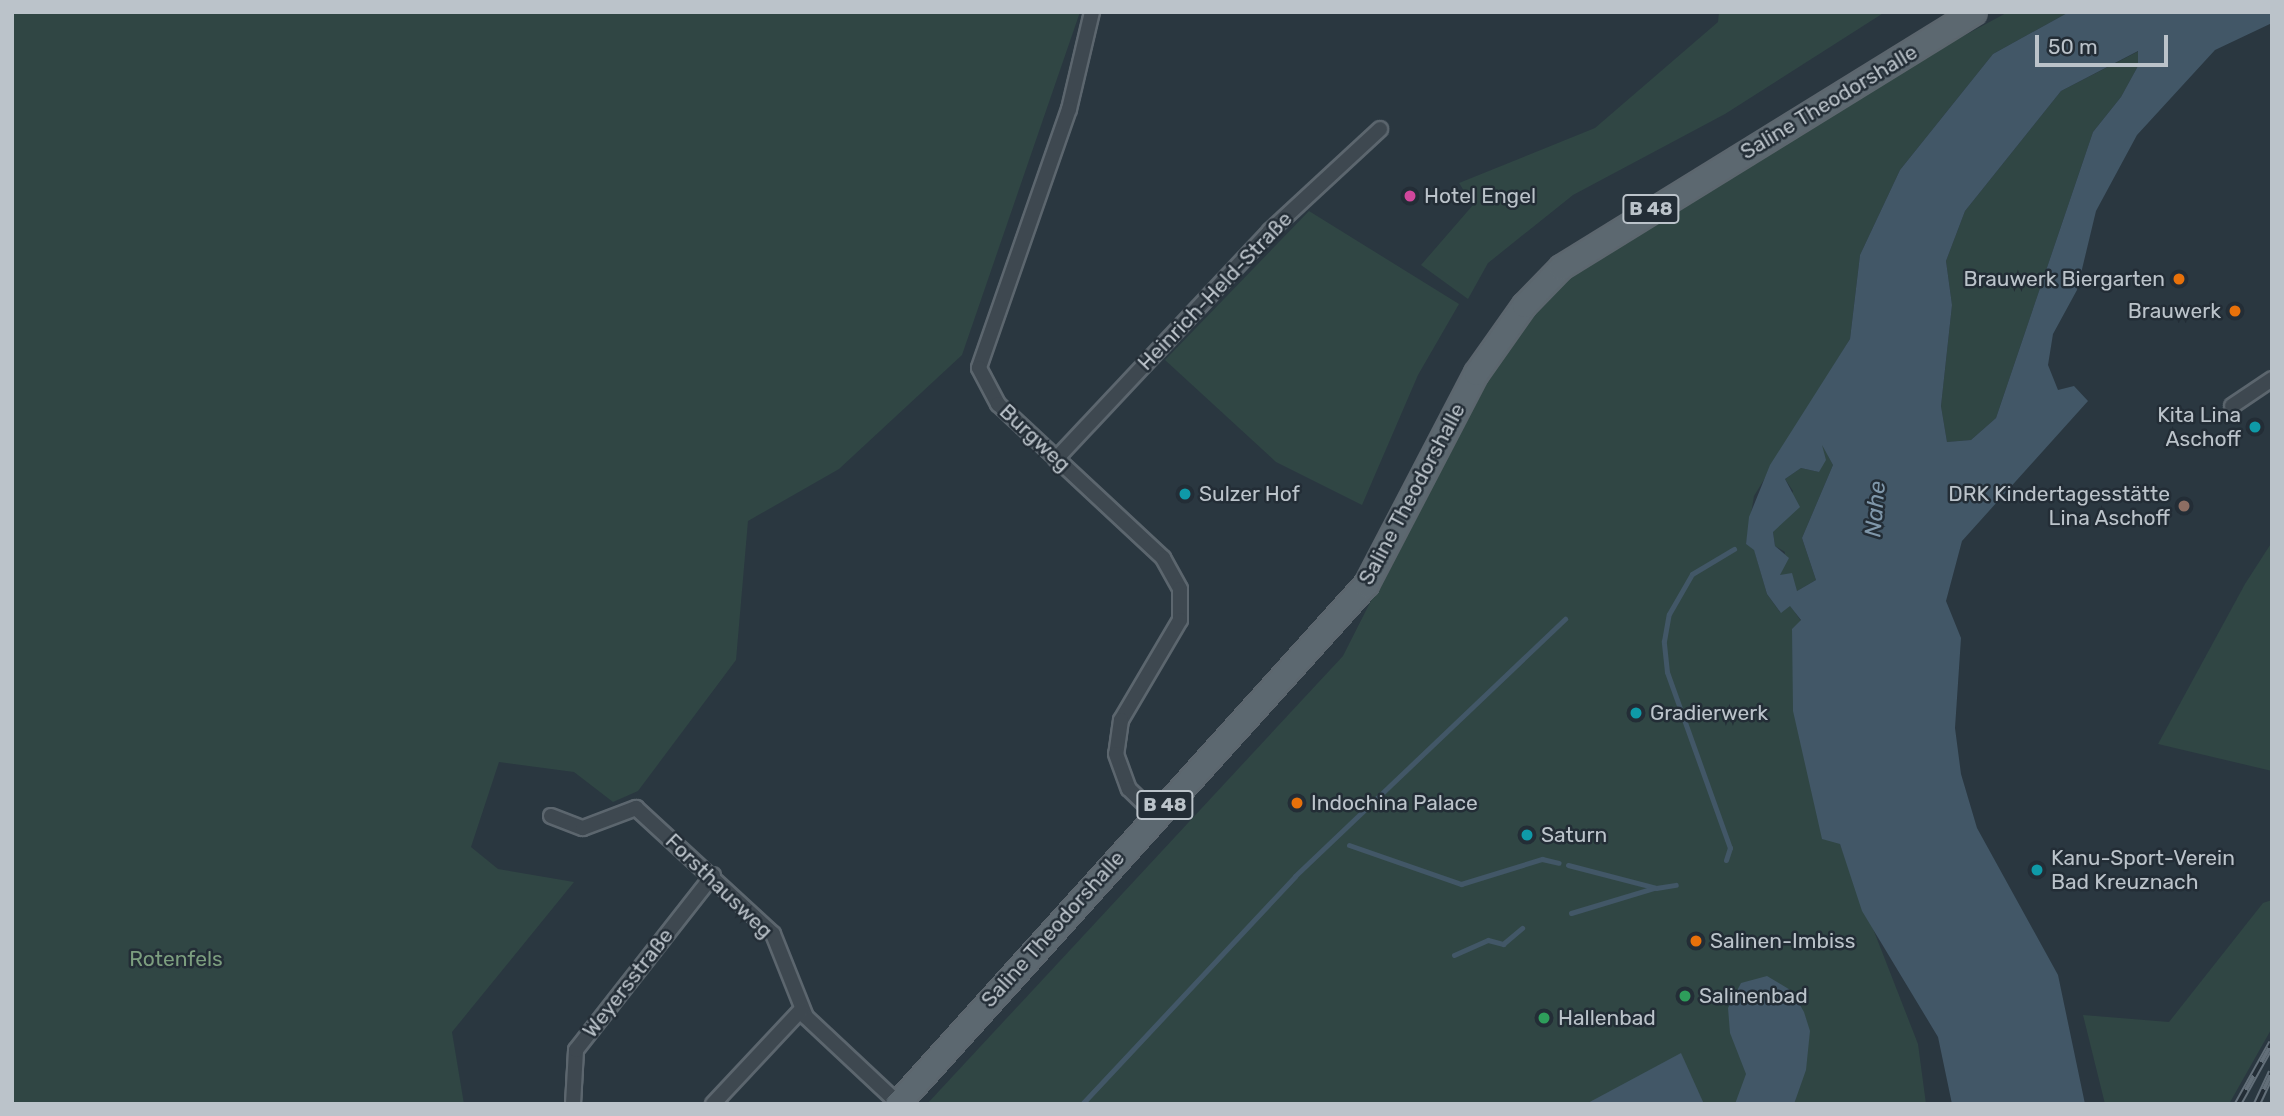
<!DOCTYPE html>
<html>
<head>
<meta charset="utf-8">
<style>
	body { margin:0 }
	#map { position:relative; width:2284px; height:1116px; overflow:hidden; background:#2a3740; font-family:Rubik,sans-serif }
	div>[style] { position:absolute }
	.green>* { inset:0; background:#304644 }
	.water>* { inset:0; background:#425767 }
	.stream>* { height:5px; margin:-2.5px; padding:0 2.5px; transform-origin:2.5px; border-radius:2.5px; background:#425767 }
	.roads { filter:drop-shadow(2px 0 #5c666e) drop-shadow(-2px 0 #5c666e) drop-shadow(0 2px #5c666e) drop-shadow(0 -2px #5c666e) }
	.minor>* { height:14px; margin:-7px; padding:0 7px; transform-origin:7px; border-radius:7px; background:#3e4850 }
	.primary>* { height:23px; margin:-11.5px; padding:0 11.5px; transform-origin:11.5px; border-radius:11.5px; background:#5c6870 }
	.rail>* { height:8px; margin-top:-4px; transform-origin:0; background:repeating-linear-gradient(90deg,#232d36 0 16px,#636f79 0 32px); box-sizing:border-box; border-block:2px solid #636f79 }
	.dots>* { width:19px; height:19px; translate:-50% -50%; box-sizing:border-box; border:4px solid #232d36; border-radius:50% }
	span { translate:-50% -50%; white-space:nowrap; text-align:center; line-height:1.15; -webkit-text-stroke:5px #232d36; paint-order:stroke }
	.shield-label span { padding:2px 5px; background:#232d36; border:2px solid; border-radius:5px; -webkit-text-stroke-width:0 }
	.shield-label { font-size:19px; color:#bbc3ca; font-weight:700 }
	.street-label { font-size:21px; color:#bbc3ca }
	.poi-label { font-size:21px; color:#bbc3ca }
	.left { translate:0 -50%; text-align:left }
	.right { translate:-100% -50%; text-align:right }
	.park-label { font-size:21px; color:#7c9e7f }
	.water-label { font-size:23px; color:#7f97aa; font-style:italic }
	.frame { position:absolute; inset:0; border:14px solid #bbc3ca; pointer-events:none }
	.scale { position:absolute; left:2035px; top:35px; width:133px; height:32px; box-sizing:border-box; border:4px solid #bbc3ca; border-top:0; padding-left:9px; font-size:21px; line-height:24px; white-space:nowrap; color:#bbc3ca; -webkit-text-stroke:5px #232d36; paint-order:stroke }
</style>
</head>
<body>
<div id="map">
	<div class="green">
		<i style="clip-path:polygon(12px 12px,1080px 12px,962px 355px,839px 469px,748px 521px,736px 660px,638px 791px,613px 802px,574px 772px,499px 762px,471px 847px,498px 869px,574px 882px,452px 1032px,464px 1104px,12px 1104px)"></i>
		<i style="clip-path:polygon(1719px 12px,1885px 12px,1725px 114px,1573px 195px,1488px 263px,1468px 299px,1421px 265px,1473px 205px,1459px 183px,1595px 128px,1718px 22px)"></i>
		<i style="clip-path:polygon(2008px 12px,2069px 12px,1993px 54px,1900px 170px,1860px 255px,1850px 339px,1754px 496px,1746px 544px,1754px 549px,1767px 594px,1780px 612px,1790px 605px,1801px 621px,1840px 844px,1918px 1044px,1926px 1104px,927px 1104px,1343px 656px,1483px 379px,1531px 309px,1566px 273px,1815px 116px)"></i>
		<i style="clip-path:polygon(2139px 51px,2138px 66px,2121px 97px,2093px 132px,1996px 418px,1971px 440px,1947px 442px,1941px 406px,1952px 305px,1946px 261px,1965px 211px,2061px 91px)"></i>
		<i style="clip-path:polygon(1309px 211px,1459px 304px,1418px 375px,1362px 505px,1276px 462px,1165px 360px)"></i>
		<i style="clip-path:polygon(1822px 444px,1833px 465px,1802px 538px,1816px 580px,1797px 591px,1780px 575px,1785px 552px,1775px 546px,1773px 532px,1793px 491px,1785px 479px,1801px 468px,1819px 472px)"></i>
		<i style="clip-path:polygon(2272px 542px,2272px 771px,2158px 744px,2245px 584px)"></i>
		<i style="clip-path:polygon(2272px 900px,2272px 1028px,2229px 1104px,2105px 1104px,2083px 1015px,2169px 1022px,2263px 903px)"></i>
	</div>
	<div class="water">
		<i style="clip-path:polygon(evenodd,2069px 12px,2272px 12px,2272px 23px,2215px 50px,2137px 135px,2096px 211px,2077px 290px,2053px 334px,2048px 365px,2058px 390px,2074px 386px,2088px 401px,1962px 541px,1946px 601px,1961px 638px,1955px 728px,1961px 774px,1977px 828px,2058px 975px,2085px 1104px,1952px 1104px,1938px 1037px,1862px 911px,1840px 844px,1822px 839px,1793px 711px,1792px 629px,1801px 620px,1790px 606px,1781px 613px,1767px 594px,1754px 550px,1746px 544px,1749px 517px,1770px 465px,1850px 339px,1860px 255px,1900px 170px,1993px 54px,2069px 12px,2138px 51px,2138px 66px,2121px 97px,2093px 132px,1996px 418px,1971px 440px,1947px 442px,1941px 406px,1952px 305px,1946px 261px,1965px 211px,2061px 91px,2138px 51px,2069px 12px,1822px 445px,1833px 465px,1802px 538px,1816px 580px,1797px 591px,1792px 573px,1780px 575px,1789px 558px,1775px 546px,1773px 532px,1800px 507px,1785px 479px,1801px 468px,1819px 472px,1826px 460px,1822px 445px)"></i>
		<i style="clip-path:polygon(1767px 976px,1792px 991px,1804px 1012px,1810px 1031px,1806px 1070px,1794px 1104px,1735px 1104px,1746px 1074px,1730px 1033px,1728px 1008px,1741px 983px)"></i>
		<i style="clip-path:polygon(1681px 1053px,1704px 1104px,1586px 1104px)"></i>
	</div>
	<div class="stream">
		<i style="left:1349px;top:845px;width:119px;rotate:19.2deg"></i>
		<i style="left:1461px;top:884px;width:85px;rotate:-17.2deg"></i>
		<i style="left:1542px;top:859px;width:17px;rotate:13deg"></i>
		<i style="left:1726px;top:860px;width:13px;rotate:-72deg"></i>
		<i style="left:1730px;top:848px;width:187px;rotate:-109.7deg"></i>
		<i style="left:1667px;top:672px;width:31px;rotate:-96deg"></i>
		<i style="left:1664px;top:641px;width:27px;rotate:-80deg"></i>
		<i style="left:1669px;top:614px;width:46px;rotate:-60.1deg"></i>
		<i style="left:1692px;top:574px;width:49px;rotate:-30.8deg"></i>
		<i style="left:1568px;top:865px;width:91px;rotate:14.6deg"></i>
		<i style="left:1656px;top:888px;width:20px;rotate:-9deg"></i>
		<i style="left:1571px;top:913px;width:87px;rotate:-16.8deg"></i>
		<i style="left:1454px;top:955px;width:37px;rotate:-24deg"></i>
		<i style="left:1488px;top:940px;width:16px;rotate:15deg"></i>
		<i style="left:1503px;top:944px;width:25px;rotate:-40deg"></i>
		<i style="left:1082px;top:1104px;width:312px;rotate:-46.9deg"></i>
		<i style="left:1295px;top:876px;width:373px;rotate:-43.6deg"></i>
	</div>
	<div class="roads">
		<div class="minor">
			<i style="left:1092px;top:12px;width:100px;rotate:103.3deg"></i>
			<i style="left:1069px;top:109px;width:274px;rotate:109.2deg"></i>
			<i style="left:979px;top:368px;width:41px;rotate:62.2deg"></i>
			<i style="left:998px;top:404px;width:226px;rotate:43deg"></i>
			<i style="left:1163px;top:558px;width:35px;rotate:61deg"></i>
			<i style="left:1180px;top:589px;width:31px;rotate:90deg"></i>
			<i style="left:1180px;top:620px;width:116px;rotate:120.5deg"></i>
			<i style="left:1121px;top:720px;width:34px;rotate:98deg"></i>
			<i style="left:1116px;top:754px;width:37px;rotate:70deg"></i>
			<i style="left:1129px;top:789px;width:37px;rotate:44deg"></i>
			<i style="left:2232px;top:406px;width:48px;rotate:-34deg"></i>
			<i style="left:1056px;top:459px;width:313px;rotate:-46.8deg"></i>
			<i style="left:1270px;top:231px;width:150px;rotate:-42.8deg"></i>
			<i style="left:551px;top:816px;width:34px;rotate:21deg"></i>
			<i style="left:583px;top:828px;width:57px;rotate:-20.7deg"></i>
			<i style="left:636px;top:808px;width:186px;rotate:42.6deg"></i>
			<i style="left:773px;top:934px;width:89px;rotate:68.3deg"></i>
			<i style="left:806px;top:1017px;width:126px;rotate:43.1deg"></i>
			<i style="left:573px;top:1104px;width:54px;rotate:-86.8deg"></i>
			<i style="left:576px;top:1050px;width:222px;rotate:-51.9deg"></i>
			<i style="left:713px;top:1104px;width:129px;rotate:-46.9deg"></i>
		</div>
		<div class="primary">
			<i style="left:897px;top:1104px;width:700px;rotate:-47.95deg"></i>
			<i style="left:1366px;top:584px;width:238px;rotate:-62.5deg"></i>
			<i style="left:1476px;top:373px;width:83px;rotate:-54.8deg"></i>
			<i style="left:1524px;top:305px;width:53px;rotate:-45.8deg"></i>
			<i style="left:1561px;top:267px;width:485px;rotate:-31.7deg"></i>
		</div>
	</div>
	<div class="rail">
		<i style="left:2238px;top:1104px;width:70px;rotate:-60.9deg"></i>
		<i style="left:2257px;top:1104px;width:35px;rotate:-65deg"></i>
	</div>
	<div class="dots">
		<i style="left:1410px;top:196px;background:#d1479c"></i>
		<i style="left:2179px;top:279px;background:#e8710a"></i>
		<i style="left:2235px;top:311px;background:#e8710a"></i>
		<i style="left:2255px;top:427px;background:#0f9aa8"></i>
		<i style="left:1185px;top:494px;background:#0f9aa8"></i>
		<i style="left:2184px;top:506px;background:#8d6e63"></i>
		<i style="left:1636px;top:713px;background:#0f9aa8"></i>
		<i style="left:1297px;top:803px;background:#e8710a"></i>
		<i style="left:1527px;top:835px;background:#0f9aa8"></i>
		<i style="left:2037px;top:870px;background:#0f9aa8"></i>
		<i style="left:1696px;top:941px;background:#e8710a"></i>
		<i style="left:1685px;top:996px;background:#2e9e5b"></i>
		<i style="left:1544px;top:1018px;background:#2e9e5b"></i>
	</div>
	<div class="shield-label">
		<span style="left:1651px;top:209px">B 48</span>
		<span style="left:1165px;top:805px">B 48</span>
	</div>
	<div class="street-label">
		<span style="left:1829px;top:102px;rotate:-31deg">Saline Theodorshalle</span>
		<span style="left:1215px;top:291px;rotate:-46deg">Heinrich-Held-Straße</span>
		<span style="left:1035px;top:438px;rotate:43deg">Burgweg</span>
		<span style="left:1412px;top:494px;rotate:-62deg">Saline Theodorshalle</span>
		<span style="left:719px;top:886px;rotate:44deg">Forsthausweg</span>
		<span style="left:1053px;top:929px;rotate:-48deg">Saline Theodorshalle</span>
		<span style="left:628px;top:983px;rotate:-52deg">Weyersstraße</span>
	</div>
	<div class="poi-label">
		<span class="left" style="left:1424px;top:196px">Hotel Engel</span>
		<span class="right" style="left:2165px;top:279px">Brauwerk Biergarten</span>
		<span class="right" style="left:2221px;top:311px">Brauwerk</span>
		<span class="right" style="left:2241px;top:427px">Kita Lina<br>Aschoff</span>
		<span class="left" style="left:1199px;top:494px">Sulzer Hof</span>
		<span class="right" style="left:2170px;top:506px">DRK Kindertagesstätte<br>Lina Aschoff</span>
		<span class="left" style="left:1650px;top:713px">Gradierwerk</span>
		<span class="left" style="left:1311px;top:803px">Indochina Palace</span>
		<span class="left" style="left:1541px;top:835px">Saturn</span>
		<span class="left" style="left:2051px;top:870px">Kanu-Sport-Verein<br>Bad Kreuznach</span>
		<span class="left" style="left:1710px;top:941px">Salinen-Imbiss</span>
		<span class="left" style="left:1699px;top:996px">Salinenbad</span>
		<span class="left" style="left:1558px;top:1018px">Hallenbad</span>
	</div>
	<div class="park-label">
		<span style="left:176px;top:959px">Rotenfels</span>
	</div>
	<div class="water-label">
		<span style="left:1875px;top:509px;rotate:-85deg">Nahe</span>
	</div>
	<div class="frame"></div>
	<div class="scale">50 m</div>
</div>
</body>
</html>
